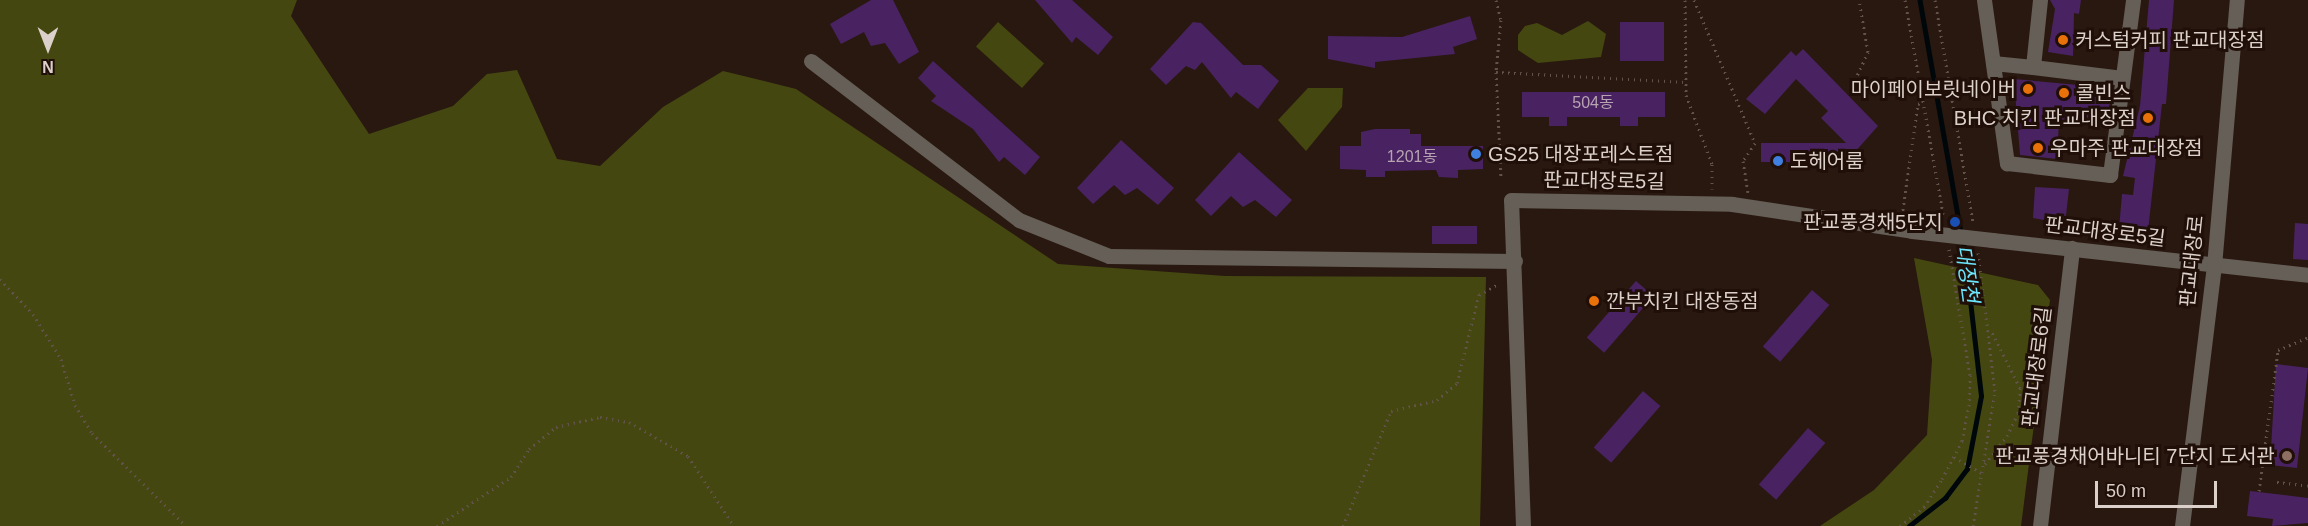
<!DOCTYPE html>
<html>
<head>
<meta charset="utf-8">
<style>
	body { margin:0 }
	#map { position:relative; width:2308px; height:526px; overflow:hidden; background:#291810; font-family:Helvetica,"Noto Sans KR",sans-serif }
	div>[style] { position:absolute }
	.green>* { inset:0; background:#444810; transform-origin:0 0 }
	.stream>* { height:4.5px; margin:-2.25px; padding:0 2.25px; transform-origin:2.25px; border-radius:2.25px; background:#00070a }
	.building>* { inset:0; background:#492262; transform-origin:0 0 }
	.path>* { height:3px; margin-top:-1.5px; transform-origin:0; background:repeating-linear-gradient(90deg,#61524a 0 1.5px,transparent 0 6px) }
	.minor>* { height:15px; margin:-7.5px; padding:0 7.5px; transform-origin:7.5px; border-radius:7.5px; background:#655f57 }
	.minor-bridge>* { height:15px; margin:-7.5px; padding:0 7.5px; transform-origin:7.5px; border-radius:7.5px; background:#655f57 }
	.dots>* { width:16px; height:16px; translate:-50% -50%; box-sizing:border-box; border:3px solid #1f0f08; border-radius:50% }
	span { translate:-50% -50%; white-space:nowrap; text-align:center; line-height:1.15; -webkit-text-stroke:6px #1f0f08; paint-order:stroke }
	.number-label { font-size:16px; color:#b7a4b0 }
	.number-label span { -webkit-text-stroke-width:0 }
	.poi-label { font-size:20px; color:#dcd0ca }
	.left { translate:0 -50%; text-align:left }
	.right { translate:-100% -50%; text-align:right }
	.street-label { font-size:20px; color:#dcd0ca }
	.water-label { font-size:21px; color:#6ae5fb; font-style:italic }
	.north { position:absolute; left:18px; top:18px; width:60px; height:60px; -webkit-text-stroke:4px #1f0f08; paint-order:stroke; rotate:180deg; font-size:16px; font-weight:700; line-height:24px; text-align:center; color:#dcd0ca }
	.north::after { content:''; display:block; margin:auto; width:21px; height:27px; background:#dcd0ca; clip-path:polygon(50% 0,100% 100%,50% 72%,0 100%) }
	.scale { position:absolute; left:2095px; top:481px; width:122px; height:27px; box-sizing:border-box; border:3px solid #dcd0ca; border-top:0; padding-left:8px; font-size:18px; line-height:21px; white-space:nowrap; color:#dcd0ca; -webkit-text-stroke:4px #1f0f08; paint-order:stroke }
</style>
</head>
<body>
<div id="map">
	<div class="green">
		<i style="clip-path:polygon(0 0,297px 0,291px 16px,369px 134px,453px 106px,487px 74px,517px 70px,557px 159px,600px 166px,663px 107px,723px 71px,796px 89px,1058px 264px,1225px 276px,1486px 277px,1480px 526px,0 526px)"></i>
		<i style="clip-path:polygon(1588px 21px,1606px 34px,1601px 57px,1538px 63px,1518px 50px,1518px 35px,1525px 26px,1537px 23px,1562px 35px)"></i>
		<i style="left:998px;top:22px;width:62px;height:33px;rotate:42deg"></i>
		<i style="clip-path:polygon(1308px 88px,1343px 88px,1342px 107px,1306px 151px,1278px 120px)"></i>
		<i style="clip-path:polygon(1914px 258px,2038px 285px,2050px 300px,2021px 526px,1820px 526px,1874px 490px,1927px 435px,1932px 360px)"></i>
	</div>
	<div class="stream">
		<i style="left:1920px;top:0;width:236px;rotate:80deg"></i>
		<i style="left:1909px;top:526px;width:46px;rotate:-37.9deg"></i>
		<i style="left:1945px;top:498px;width:36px;rotate:-53deg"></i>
		<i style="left:1967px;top:469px;width:74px;rotate:-79.1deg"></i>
		<i style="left:1981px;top:396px;width:156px;rotate:-96.6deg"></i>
	</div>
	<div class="building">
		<i style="clip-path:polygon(871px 0,893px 0,919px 52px,899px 64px,885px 43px,871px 46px,864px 32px,841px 44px,830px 24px)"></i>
		<i style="clip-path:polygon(1035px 0,1072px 0,1113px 37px,1098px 55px,1076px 37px,1072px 43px)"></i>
		<i style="clip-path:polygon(2050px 0,2081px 0,2079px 14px,2074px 13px,2073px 56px,2048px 52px,2055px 9px)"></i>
		<i style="clip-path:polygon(2149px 0,2174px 0,2166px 104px,2162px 104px,2148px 231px,2119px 229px,2122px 194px,2133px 195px,2135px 178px,2123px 176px,2140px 106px)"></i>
		<i style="clip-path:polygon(1470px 16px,1477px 39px,1453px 47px,1455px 54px,1375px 62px,1375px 68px,1328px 59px,1328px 36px,1402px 37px)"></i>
		<i style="clip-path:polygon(1193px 22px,1201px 23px,1243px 65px,1261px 65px,1279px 81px,1258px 109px,1236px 92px,1231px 98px,1202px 62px,1195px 70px,1186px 66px,1166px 85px,1150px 69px)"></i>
		<i style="left:1620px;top:22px;width:44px;height:39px"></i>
		<i style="clip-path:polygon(1803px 49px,1878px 126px,1854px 153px,1854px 162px,1761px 162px,1761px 143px,1846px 143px,1821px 118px,1828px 111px,1796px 79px,1765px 114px,1746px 99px,1791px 51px,1796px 56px)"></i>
		<i style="clip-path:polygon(933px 61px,1040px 157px,1025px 175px,1004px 157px,999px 162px,973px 129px,931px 101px,936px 96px,918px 78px)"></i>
		<i style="clip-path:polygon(2014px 79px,2100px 87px,2110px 101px,2107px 126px,2059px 121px,2057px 159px,2020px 155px)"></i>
		<i style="clip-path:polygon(1522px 92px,1665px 92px,1665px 117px,1638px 117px,1638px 126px,1620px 126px,1620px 117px,1567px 117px,1567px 126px,1549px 126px,1549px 117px,1522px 117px)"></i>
		<i style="clip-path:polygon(1375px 129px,1410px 129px,1410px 134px,1421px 134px,1421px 146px,1483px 146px,1483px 169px,1458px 170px,1458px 178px,1439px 177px,1436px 170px,1385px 171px,1385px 177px,1366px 177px,1366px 170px,1340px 169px,1340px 146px,1361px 146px,1361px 132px)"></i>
		<i style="clip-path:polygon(1121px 140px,1174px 188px,1158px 205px,1137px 188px,1125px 195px,1114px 185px,1093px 204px,1077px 188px)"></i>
		<i style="clip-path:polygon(1239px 152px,1292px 200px,1276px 217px,1255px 200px,1243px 207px,1231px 196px,1211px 216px,1195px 200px)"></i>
		<i style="clip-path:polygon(2035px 187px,2069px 189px,2065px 224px,2033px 218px)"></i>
		<i style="clip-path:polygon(2295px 223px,2308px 224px,2308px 260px,2293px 259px)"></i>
		<i style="left:1432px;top:226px;width:45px;height:18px"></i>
		<i style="left:1636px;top:281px;width:23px;height:75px;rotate:41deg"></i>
		<i style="left:1812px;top:290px;width:23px;height:75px;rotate:41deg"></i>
		<i style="clip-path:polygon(2276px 364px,2308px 368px,2297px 468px,2270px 465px)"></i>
		<i style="left:1643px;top:391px;width:23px;height:75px;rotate:41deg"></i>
		<i style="left:1808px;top:428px;width:23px;height:75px;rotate:41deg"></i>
		<i style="clip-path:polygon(2250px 491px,2308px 498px,2308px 523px,2272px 526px,2273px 519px,2247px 516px)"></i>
	</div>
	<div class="path">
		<i style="left:1496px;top:0;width:21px;rotate:76deg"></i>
		<i style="left:1501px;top:20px;width:52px;rotate:95.5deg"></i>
		<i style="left:1496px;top:72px;width:107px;rotate:87.3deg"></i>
		<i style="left:1685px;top:0;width:95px;rotate:89.4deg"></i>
		<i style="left:1686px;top:95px;width:74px;rotate:69.4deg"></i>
		<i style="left:1712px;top:164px;width:25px;rotate:90deg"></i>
		<i style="left:1694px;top:0;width:155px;rotate:66.9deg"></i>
		<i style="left:1755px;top:143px;width:22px;rotate:124deg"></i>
		<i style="left:1743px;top:161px;width:32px;rotate:81deg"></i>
		<i style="left:1905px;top:0;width:222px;rotate:79.9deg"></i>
		<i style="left:1935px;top:0;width:226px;rotate:80.3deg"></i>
		<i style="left:1496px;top:72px;width:190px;rotate:3deg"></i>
		<i style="left:1855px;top:80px;width:31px;rotate:-65deg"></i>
		<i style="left:1868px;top:52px;width:53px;rotate:-99.8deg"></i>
		<i style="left:1902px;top:216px;width:113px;rotate:-81.9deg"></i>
		<i style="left:1918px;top:104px;width:6px;rotate:-18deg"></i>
		<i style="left:0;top:279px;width:48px;rotate:46.7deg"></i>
		<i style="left:33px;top:314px;width:53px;rotate:58.1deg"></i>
		<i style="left:61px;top:359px;width:48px;rotate:73.1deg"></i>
		<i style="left:75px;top:405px;width:33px;rotate:59deg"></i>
		<i style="left:92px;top:433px;width:132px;rotate:44.7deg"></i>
		<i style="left:1954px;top:457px;width:32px;rotate:30deg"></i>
		<i style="left:1985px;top:464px;width:36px;rotate:-52deg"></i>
		<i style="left:2007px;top:436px;width:25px;rotate:-64deg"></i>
		<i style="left:2018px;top:413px;width:25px;rotate:-85deg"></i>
		<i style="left:2020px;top:388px;width:63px;rotate:-116.6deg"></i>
		<i style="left:2277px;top:482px;width:31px;rotate:7deg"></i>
		<i style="left:2259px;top:491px;width:142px;rotate:-82.3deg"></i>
		<i style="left:2278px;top:350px;width:33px;rotate:-23deg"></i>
		<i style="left:437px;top:526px;width:89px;rotate:-33.5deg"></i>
		<i style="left:511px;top:477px;width:33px;rotate:-57deg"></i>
		<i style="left:529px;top:449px;width:35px;rotate:-39deg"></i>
		<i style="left:556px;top:427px;width:45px;rotate:-12.8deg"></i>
		<i style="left:600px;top:417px;width:29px;rotate:10deg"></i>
		<i style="left:629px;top:422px;width:68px;rotate:30deg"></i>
		<i style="left:688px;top:456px;width:84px;rotate:56.7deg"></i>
		<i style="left:1343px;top:526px;width:125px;rotate:-67.3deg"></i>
		<i style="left:1391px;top:411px;width:47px;rotate:-13.4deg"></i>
		<i style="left:1437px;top:400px;width:26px;rotate:-40deg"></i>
		<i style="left:1457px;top:383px;width:91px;rotate:-76deg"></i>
		<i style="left:1479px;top:295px;width:22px;rotate:-30deg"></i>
		<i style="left:1900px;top:526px;width:31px;rotate:-38deg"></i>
		<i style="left:1924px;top:507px;width:33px;rotate:-57deg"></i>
		<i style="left:1942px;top:479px;width:43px;rotate:-62.2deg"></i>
		<i style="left:1962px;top:441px;width:36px;rotate:-79deg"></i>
		<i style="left:1969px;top:406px;width:31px;rotate:-88deg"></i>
		<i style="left:1970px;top:375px;width:128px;rotate:-99.5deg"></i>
		<i style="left:1973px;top:526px;width:137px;rotate:-80.7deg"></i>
		<i style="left:1995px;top:391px;width:139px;rotate:-97deg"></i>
	</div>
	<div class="minor">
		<i style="left:1984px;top:0;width:165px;rotate:82deg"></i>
		<i style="left:2007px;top:163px;width:104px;rotate:6.6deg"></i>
		<i style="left:2110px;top:175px;width:177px;rotate:-82.5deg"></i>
		<i style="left:2040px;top:0;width:67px;rotate:96deg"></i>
		<i style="left:2033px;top:67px;width:90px;rotate:7deg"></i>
		<i style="left:811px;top:61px;width:262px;rotate:37.4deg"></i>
		<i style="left:1019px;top:220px;width:97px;rotate:21.8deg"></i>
		<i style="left:1109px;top:256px;width:406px;rotate:0.7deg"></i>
		<i style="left:1993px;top:63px;width:40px;rotate:5.7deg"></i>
		<i style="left:1992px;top:240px;width:318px;rotate:6.3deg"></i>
		<i style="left:1523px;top:526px;width:326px;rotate:-92.1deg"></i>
		<i style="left:1511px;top:200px;width:221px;rotate:1deg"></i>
		<i style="left:1732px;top:204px;width:182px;rotate:8.5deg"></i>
		<i style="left:2040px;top:526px;width:280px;rotate:-83.4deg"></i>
		<i style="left:2182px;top:526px;width:262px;rotate:-83deg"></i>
		<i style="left:2214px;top:266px;width:267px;rotate:-85.1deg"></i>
	</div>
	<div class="minor-bridge">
		<i style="left:1912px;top:231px;width:81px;rotate:6.4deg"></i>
	</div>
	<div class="dots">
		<i style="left:2063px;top:40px;background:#e8710a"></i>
		<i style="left:2028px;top:89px;background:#e8710a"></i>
		<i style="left:2064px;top:93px;background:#e8710a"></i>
		<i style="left:2148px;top:118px;background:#e8710a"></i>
		<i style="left:2038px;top:148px;background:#e8710a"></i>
		<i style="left:1476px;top:154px;background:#3f7fe0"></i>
		<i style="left:1778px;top:161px;background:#3f7fe0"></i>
		<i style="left:1955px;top:222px;background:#1a4fb4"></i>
		<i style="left:1594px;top:301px;background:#e8710a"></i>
		<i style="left:2287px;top:456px;background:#8d6e63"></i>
	</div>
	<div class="number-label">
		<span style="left:1593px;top:103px">504동</span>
		<span style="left:1412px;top:157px">1201동</span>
	</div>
	<div class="poi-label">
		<span class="left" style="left:2075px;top:40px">커스텀커피 판교대장점</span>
		<span class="right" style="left:2016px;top:89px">마이페이보릿네이버</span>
		<span class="left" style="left:2076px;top:93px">콜빈스</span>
		<span class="right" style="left:2136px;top:118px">BHC 치킨 판교대장점</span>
		<span class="left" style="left:2050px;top:148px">우마주 판교대장점</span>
		<span class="left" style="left:1488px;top:154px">GS25 대장포레스트점</span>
		<span class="left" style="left:1790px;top:161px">도헤어룸</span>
		<span class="right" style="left:1943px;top:222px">판교풍경채5단지</span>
		<span class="left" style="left:1606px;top:301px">깐부치킨 대장동점</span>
		<span class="right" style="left:2275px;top:456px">판교풍경채어바니티 7단지 도서관</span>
	</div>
	<div class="street-label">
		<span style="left:1604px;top:181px;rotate:1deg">판교대장로5길</span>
		<span style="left:2105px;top:232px;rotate:7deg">판교대장로5길</span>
		<span style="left:2192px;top:261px;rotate:-84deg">판교대장로</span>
		<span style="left:2037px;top:367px;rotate:-83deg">판교대장로6길</span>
	</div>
	<div class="water-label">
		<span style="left:1967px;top:274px;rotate:82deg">대장천</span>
	</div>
	<div class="north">N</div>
	<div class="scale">50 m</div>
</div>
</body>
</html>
